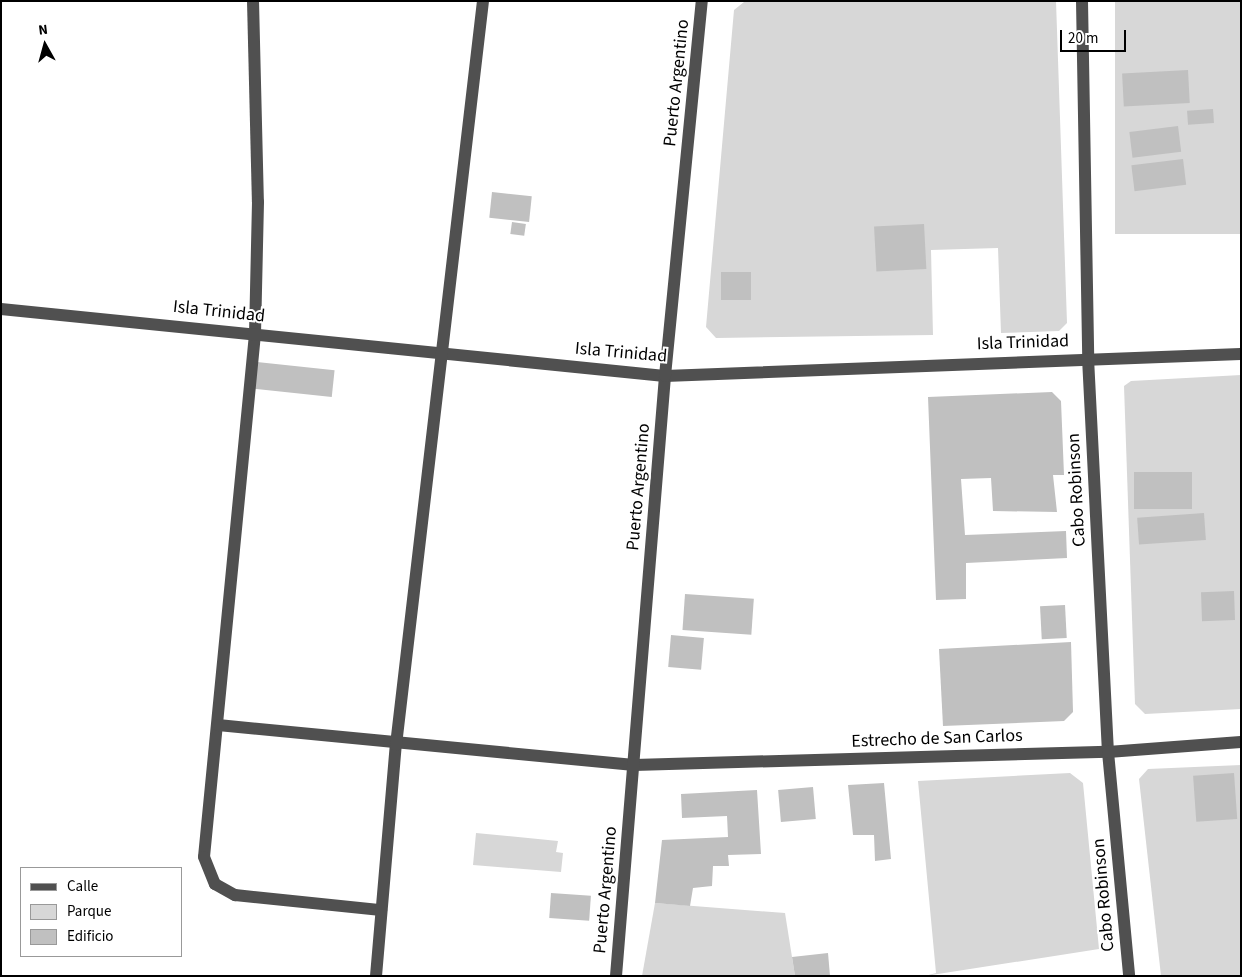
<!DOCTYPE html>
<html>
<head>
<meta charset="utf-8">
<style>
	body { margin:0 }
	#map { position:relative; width:1242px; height:977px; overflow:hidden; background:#fff; font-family:"Source Sans 3",sans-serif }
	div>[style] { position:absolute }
	.green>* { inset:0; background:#d7d7d7; transform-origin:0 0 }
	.building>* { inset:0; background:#c0c0c0; transform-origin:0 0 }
	.minor>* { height:12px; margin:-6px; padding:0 6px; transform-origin:6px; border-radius:6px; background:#505050 }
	span { translate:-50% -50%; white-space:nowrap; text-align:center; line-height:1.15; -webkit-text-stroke:4px #fff; paint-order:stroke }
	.street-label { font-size:18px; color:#000 }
	.frame { position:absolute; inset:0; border:2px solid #000; pointer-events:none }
	.legend { position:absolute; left:20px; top:867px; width:162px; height:90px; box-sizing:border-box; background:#fff; border:1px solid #999; margin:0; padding:6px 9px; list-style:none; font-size:15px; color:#000 }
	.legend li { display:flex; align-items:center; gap:10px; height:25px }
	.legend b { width:25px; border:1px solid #999 }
	.north { position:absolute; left:20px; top:20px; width:50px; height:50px; -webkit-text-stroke:4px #fff; paint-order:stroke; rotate:353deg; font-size:14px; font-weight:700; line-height:20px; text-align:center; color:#000 }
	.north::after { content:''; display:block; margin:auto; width:18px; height:22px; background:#000; clip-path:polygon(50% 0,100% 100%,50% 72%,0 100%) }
	.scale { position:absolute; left:1060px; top:30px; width:66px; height:22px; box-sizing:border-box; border:2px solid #000; border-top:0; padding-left:6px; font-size:15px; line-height:18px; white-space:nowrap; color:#000; -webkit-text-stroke:4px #fff; paint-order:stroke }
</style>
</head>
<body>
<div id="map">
	<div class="green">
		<i style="clip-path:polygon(1056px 1px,1067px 323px,1059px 331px,1001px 333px,998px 248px,931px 250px,933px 335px,716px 338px,706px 327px,734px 10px,744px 2px)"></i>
		<i style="left:1115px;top:1px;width:126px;height:233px"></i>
		<i style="clip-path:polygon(1241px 375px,1241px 709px,1145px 714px,1135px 704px,1124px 386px,1131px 381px)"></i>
		<i style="clip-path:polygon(1241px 765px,1241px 976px,1161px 976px,1139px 779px,1148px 769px)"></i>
		<i style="clip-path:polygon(1070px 773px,1083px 783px,1099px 949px,925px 976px,936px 973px,918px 781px)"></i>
		<i style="clip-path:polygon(476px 833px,558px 841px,556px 852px,563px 853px,561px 872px,473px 865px)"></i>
		<i style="clip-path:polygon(655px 903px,785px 913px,795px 976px,642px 976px)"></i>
	</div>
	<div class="building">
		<i style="left:1188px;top:70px;width:33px;height:66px;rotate:87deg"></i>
		<i style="left:1213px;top:109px;width:14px;height:26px;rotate:86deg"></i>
		<i style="left:1178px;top:126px;width:26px;height:49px;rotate:83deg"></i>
		<i style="left:1183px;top:159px;width:26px;height:52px;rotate:83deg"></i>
		<i style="left:492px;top:192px;width:40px;height:26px;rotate:6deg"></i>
		<i style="left:512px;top:222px;width:14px;height:12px;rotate:8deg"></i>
		<i style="left:924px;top:224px;width:45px;height:50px;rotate:87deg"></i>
		<i style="left:721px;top:272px;width:30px;height:28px"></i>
		<i style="left:257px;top:362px;width:78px;height:27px;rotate:6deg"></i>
		<i style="clip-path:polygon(1052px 392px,1061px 401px,1064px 475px,1053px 475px,1057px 512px,993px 511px,991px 478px,961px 479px,965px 535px,1066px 531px,1067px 558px,966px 563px,966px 599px,936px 600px,928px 397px)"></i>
		<i style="left:1134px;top:472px;width:58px;height:37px"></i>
		<i style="left:1204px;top:513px;width:27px;height:67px;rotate:86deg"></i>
		<i style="left:1234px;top:591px;width:29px;height:33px;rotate:88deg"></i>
		<i style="left:685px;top:594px;width:69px;height:36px;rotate:4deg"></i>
		<i style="left:1065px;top:605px;width:33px;height:25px;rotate:87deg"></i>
		<i style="left:671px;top:635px;width:33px;height:32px;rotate:5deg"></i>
		<i style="clip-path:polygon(1071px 642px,1073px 712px,1064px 721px,943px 726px,939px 649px)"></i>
		<i style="left:1234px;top:773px;width:46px;height:41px;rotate:86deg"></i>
		<i style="clip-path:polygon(884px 783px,891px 859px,875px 861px,874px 835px,853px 835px,848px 785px)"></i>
		<i style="left:813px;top:787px;width:32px;height:35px;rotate:85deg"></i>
		<i style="clip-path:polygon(757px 790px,761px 854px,728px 855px,729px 866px,713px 866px,712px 886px,693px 888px,690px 906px,655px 903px,662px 840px,728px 837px,727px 816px,682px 818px,681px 794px)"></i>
		<i style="left:551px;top:893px;width:40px;height:25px;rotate:4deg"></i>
		<i style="clip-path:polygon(828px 953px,830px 976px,795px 976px,792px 957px)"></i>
	</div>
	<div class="minor">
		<i style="left:253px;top:1px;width:201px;rotate:88.6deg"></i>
		<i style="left:258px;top:202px;width:132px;rotate:91.3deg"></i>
		<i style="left:255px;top:334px;width:525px;rotate:95.57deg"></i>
		<i style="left:204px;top:857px;width:29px;rotate:68deg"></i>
		<i style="left:215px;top:884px;width:23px;rotate:29deg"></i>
		<i style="left:235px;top:895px;width:147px;rotate:5.9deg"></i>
		<i style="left:1082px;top:1px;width:357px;rotate:89deg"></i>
		<i style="left:1088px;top:358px;width:395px;rotate:87.1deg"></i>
		<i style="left:1108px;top:752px;width:225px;rotate:84.6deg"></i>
		<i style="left:1px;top:309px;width:667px;rotate:5.76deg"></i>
		<i style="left:665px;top:376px;width:576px;rotate:-2.19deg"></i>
		<i style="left:218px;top:725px;width:418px;rotate:5.5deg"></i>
		<i style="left:634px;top:765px;width:474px;rotate:-1.6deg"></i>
		<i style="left:1108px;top:752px;width:133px;rotate:-4.3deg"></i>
		<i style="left:376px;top:976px;width:232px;rotate:-85.1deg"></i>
		<i style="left:396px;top:745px;width:749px;rotate:-83.33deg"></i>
		<i style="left:616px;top:976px;width:602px;rotate:-85.33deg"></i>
		<i style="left:665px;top:376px;width:377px;rotate:-84.4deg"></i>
	</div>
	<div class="street-label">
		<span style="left:677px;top:83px;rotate:-84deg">Puerto Argentino</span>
		<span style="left:219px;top:312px;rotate:6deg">Isla Trinidad</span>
		<span style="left:1023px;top:343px;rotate:-2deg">Isla Trinidad</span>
		<span style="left:621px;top:353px;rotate:5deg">Isla Trinidad</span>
		<span style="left:639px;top:487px;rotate:-85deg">Puerto Argentino</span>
		<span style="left:1077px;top:490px;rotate:-93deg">Cabo Robinson</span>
		<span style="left:937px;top:739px;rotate:-2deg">Estrecho de San Carlos</span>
		<span style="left:606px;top:890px;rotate:-85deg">Puerto Argentino</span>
		<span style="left:1104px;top:895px;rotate:-95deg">Cabo Robinson</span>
	</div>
	<div class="frame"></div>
	<ul class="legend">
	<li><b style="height:6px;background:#505050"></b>Calle</li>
	<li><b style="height:14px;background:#d7d7d7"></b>Parque</li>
	<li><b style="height:14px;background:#c0c0c0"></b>Edificio</li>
	</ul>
	<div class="north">N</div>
	<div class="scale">20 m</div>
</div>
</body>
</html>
